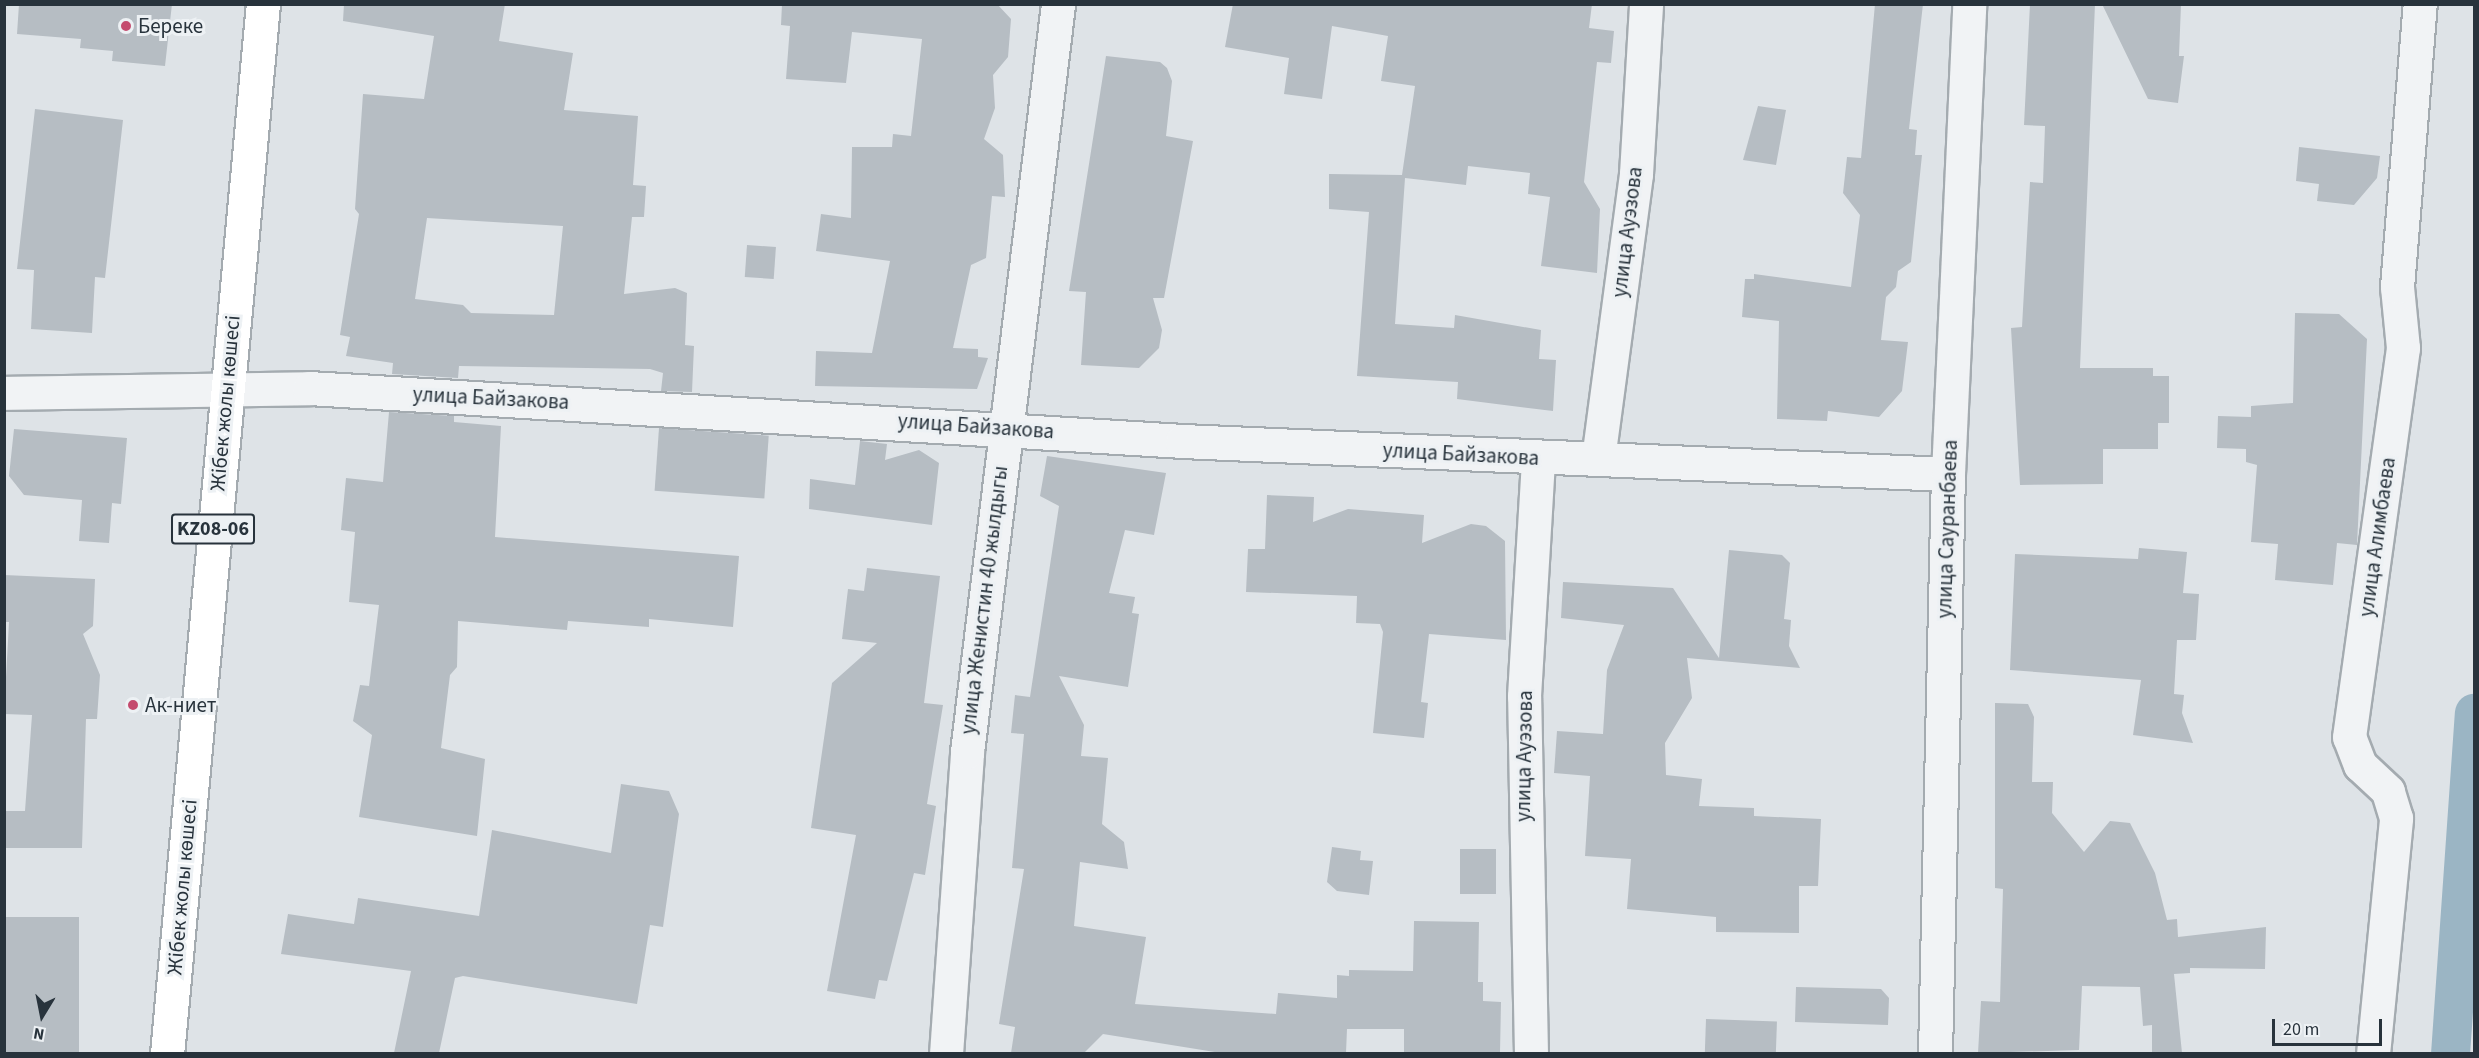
<!DOCTYPE html>
<html>
<head>
<meta charset="utf-8">
<style>
	body { margin:0 }
	#map { position:relative; width:2479px; height:1058px; overflow:hidden; background:#dee3e7; font-family:"Source Sans 3",sans-serif }
	div>[style] { position:absolute }
	.canal>* { height:39px; margin:-19.5px; padding:0 19.5px; transform-origin:19.5px; border-radius:19.5px; background:#9bb5c4 }
	.building>* { inset:0; background:#b6bdc3; transform-origin:0 0 }
	.roads { filter:drop-shadow(2px 0 #a4abb0) drop-shadow(-2px 0 #a4abb0) drop-shadow(0 2px #a4abb0) drop-shadow(0 -2px #a4abb0) }
	.minor>* { height:33px; margin:-16.5px; padding:0 16.5px; transform-origin:16.5px; border-radius:16.5px; background:#f1f3f5 }
	.highway>* { height:33px; margin:-16.5px; padding:0 16.5px; transform-origin:16.5px; border-radius:16.5px; background:#fff }
	.dots>* { width:16px; height:16px; translate:-50% -50%; box-sizing:border-box; border:3px solid #edf1f4; border-radius:50% }
	span { translate:-50% -50%; white-space:nowrap; text-align:center; line-height:1.15; -webkit-text-stroke:6px #edf1f4; paint-order:stroke }
	.shield-label span { padding:2px 4px; background:#edf1f4; border:2px solid; border-radius:4px; -webkit-text-stroke-width:0 }
	.shield-label { font-size:20px; color:#28333c; font-weight:700 }
	.poi-label { font-size:21px; color:#28333c }
	.left { translate:0 -50%; text-align:left }
	.street-label { font-size:21px; color:#28333c }
	.frame { position:absolute; inset:0; border:6px solid #28333c; pointer-events:none }
	.north { position:absolute; left:12px; top:986px; width:60px; height:60px; -webkit-text-stroke:4px #edf1f4; paint-order:stroke; rotate:190deg; font-size:16px; font-weight:700; line-height:24px; text-align:center; color:#28333c }
	.north::after { content:''; display:block; margin:auto; width:21px; height:27px; background:#28333c; clip-path:polygon(50% 0,100% 100%,50% 72%,0 100%) }
	.scale { position:absolute; left:2272px; top:1019px; width:110px; height:27px; box-sizing:border-box; border:3px solid #28333c; border-top:0; padding-left:8px; font-size:18px; line-height:21px; white-space:nowrap; color:#28333c; -webkit-text-stroke:4px #edf1f4; paint-order:stroke }
</style>
</head>
<body>
<div id="map">
	<div class="canal">
		<i style="left:2450px;top:1054px;width:342px;rotate:-86deg"></i>
	</div>
	<div class="building">
		<i style="clip-path:polygon(19px 4px,172px 4px,165px 66px,112px 61px,113px 51px,80px 48px,81px 39px,17px 34px)"></i>
		<i style="clip-path:polygon(evenodd,344px 4px,505px 4px,499px 41px,573px 53px,564px 110px,638px 116px,633px 185px,646px 186px,644px 217px,632px 217px,624px 294px,675px 288px,687px 293px,685px 345px,694px 346px,692px 392px,661px 391px,663px 373px,650px 369px,459px 366px,458px 378px,392px 374px,393px 363px,346px 356px,350px 337px,340px 335px,359px 214px,355px 209px,363px 94px,424px 99px,434px 36px,343px 21px,344px 4px,427px 218px,563px 226px,554px 315px,471px 313px,463px 305px,415px 299px,427px 218px)"></i>
		<i style="clip-path:polygon(782px 4px,997px 4px,1011px 19px,1008px 57px,993px 75px,995px 108px,984px 139px,1003px 155px,1005px 197px,992px 196px,986px 258px,971px 265px,953px 348px,978px 349px,978px 357px,988px 358px,977px 389px,815px 386px,816px 351px,872px 353px,890px 261px,816px 251px,821px 214px,851px 218px,852px 147px,892px 147px,893px 134px,911px 136px,922px 39px,852px 32px,846px 83px,786px 79px,790px 26px,781px 25px)"></i>
		<i style="clip-path:polygon(1233px 4px,1592px 4px,1589px 28px,1614px 31px,1611px 63px,1597px 62px,1584px 182px,1600px 209px,1597px 273px,1541px 266px,1550px 197px,1528px 194px,1530px 173px,1468px 166px,1466px 185px,1405px 178px,1395px 324px,1454px 328px,1455px 315px,1541px 330px,1539px 359px,1556px 360px,1553px 411px,1457px 399px,1458px 382px,1357px 376px,1369px 212px,1329px 209px,1329px 174px,1402px 175px,1415px 86px,1381px 81px,1388px 36px,1332px 26px,1322px 99px,1284px 94px,1289px 58px,1225px 47px)"></i>
		<i style="clip-path:polygon(1875px 4px,1923px 4px,1909px 129px,1917px 130px,1915px 155px,1922px 155px,1911px 262px,1898px 271px,1896px 287px,1886px 297px,1881px 340px,1908px 342px,1902px 391px,1879px 417px,1828px 411px,1827px 421px,1777px 419px,1779px 321px,1742px 317px,1745px 279px,1754px 279px,1754px 274px,1851px 287px,1860px 215px,1843px 193px,1847px 157px,1861px 158px)"></i>
		<i style="clip-path:polygon(2030px 4px,2095px 4px,2080px 368px,2153px 368px,2153px 376px,2169px 376px,2169px 423px,2158px 423px,2158px 449px,2103px 449px,2103px 484px,2020px 485px,2011px 328px,2022px 327px,2030px 182px,2043px 183px,2045px 126px,2024px 125px)"></i>
		<i style="clip-path:polygon(2102px 4px,2181px 4px,2179px 56px,2184px 56px,2178px 103px,2148px 99px)"></i>
		<i style="clip-path:polygon(1106px 56px,1160px 62px,1167px 68px,1172px 81px,1166px 136px,1193px 141px,1164px 298px,1153px 298px,1162px 330px,1159px 348px,1139px 368px,1081px 365px,1086px 292px,1069px 291px)"></i>
		<i style="clip-path:polygon(1758px 106px,1786px 110px,1776px 165px,1743px 160px)"></i>
		<i style="clip-path:polygon(35px 109px,123px 120px,105px 278px,95px 277px,92px 333px,31px 329px,34px 270px,17px 269px)"></i>
		<i style="clip-path:polygon(2299px 147px,2380px 156px,2377px 178px,2354px 205px,2317px 201px,2319px 184px,2296px 181px)"></i>
		<i style="left:747px;top:245px;width:29px;height:32px;rotate:4deg"></i>
		<i style="clip-path:polygon(2295px 313px,2339px 314px,2367px 339px,2357px 545px,2337px 543px,2333px 585px,2275px 580px,2278px 544px,2251px 542px,2257px 465px,2246px 462px,2246px 449px,2217px 448px,2218px 416px,2251px 417px,2251px 406px,2293px 403px)"></i>
		<i style="clip-path:polygon(389px 412px,454px 416px,454px 422px,501px 426px,495px 537px,739px 556px,733px 627px,649px 619px,649px 627px,568px 621px,567px 630px,458px 621px,457px 667px,450px 675px,441px 748px,485px 759px,477px 836px,359px 817px,372px 735px,353px 721px,360px 685px,369px 686px,379px 605px,349px 602px,355px 532px,341px 530px,346px 478px,383px 482px)"></i>
		<i style="left:659px;top:428px;width:110px;height:63px;rotate:4deg"></i>
		<i style="clip-path:polygon(14px 429px,127px 438px,121px 504px,112px 503px,109px 543px,79px 541px,82px 500px,24px 495px,9px 476px)"></i>
		<i style="clip-path:polygon(860px 441px,887px 444px,885px 460px,919px 450px,939px 463px,932px 525px,809px 509px,810px 479px,855px 485px)"></i>
		<i style="clip-path:polygon(1047px 456px,1166px 473px,1154px 535px,1125px 530px,1109px 593px,1135px 597px,1132px 613px,1139px 614px,1128px 687px,1059px 676px,1084px 725px,1081px 756px,1108px 758px,1102px 824px,1124px 842px,1128px 869px,1080px 862px,1074px 926px,1146px 937px,1135px 1004px,1276px 1014px,1278px 993px,1337px 998px,1337px 975px,1349px 976px,1349px 970px,1413px 971px,1414px 921px,1479px 922px,1478px 982px,1483px 982px,1483px 1001px,1501px 1002px,1500px 1053px,1404px 1053px,1404px 1029px,1347px 1029px,1346px 1053px,1221px 1053px,1103px 1034px,1084px 1053px,1011px 1053px,1015px 1027px,999px 1024px,1024px 869px,1012px 868px,1024px 734px,1011px 733px,1015px 695px,1030px 697px,1059px 506px,1040px 496px)"></i>
		<i style="clip-path:polygon(1267px 495px,1314px 497px,1313px 522px,1348px 509px,1424px 515px,1422px 543px,1471px 524px,1486px 526px,1505px 541px,1506px 640px,1429px 634px,1421px 702px,1428px 703px,1424px 738px,1373px 733px,1383px 632px,1380px 624px,1356px 623px,1357px 596px,1246px 592px,1248px 549px,1265px 549px)"></i>
		<i style="clip-path:polygon(2139px 548px,2187px 552px,2183px 593px,2199px 594px,2196px 640px,2177px 640px,2174px 694px,2184px 695px,2182px 713px,2193px 743px,2133px 735px,2141px 680px,2010px 670px,2015px 554px,2138px 559px)"></i>
		<i style="clip-path:polygon(1729px 550px,1782px 555px,1790px 563px,1784px 619px,1791px 620px,1789px 646px,1800px 668px,1687px 658px,1692px 698px,1665px 743px,1666px 775px,1702px 779px,1699px 806px,1754px 808px,1754px 816px,1821px 819px,1818px 886px,1799px 886px,1799px 933px,1716px 932px,1716px 917px,1627px 909px,1631px 859px,1585px 856px,1590px 776px,1554px 773px,1557px 731px,1603px 734px,1607px 670px,1624px 625px,1561px 618px,1563px 582px,1673px 588px,1719px 658px)"></i>
		<i style="clip-path:polygon(867px 568px,940px 576px,924px 703px,943px 705px,927px 804px,936px 806px,925px 875px,914px 873px,887px 981px,879px 980px,875px 999px,827px 991px,856px 835px,811px 828px,832px 683px,877px 643px,842px 639px,848px 589px,864px 591px)"></i>
		<i style="clip-path:polygon(4px 575px,95px 579px,93px 626px,83px 634px,100px 675px,97px 719px,86px 719px,82px 848px,4px 848px,4px 811px,25px 811px,32px 715px,4px 714px,9px 622px,4px 622px)"></i>
		<i style="clip-path:polygon(1995px 703px,2028px 704px,2034px 717px,2032px 782px,2053px 782px,2052px 813px,2084px 852px,2110px 821px,2130px 823px,2155px 873px,2167px 920px,2177px 919px,2178px 937px,2266px 927px,2265px 969px,2190px 968px,2190px 973px,2174px 974px,2182px 1053px,2152px 1053px,2152px 1025px,2143px 1026px,2140px 987px,2082px 986px,2079px 1050px,1978px 1053px,1981px 1001px,2000px 1002px,2003px 889px,1995px 888px)"></i>
		<i style="clip-path:polygon(621px 784px,669px 791px,679px 814px,663px 927px,650px 925px,637px 1004px,463px 976px,455px 978px,439px 1053px,394px 1053px,411px 971px,281px 954px,288px 914px,354px 924px,358px 898px,479px 916px,492px 830px,611px 853px)"></i>
		<i style="clip-path:polygon(1332px 847px,1361px 851px,1360px 860px,1373px 861px,1369px 895px,1337px 891px,1327px 882px)"></i>
		<i style="left:1460px;top:849px;width:36px;height:45px"></i>
		<i style="left:4px;top:917px;width:75px;height:136px"></i>
		<i style="clip-path:polygon(1796px 987px,1881px 989px,1889px 998px,1888px 1025px,1795px 1022px)"></i>
		<i style="left:1706px;top:1019px;width:71px;height:34px;rotate:2deg"></i>
	</div>
	<div class="roads">
		<div class="minor">
			<i style="left:4px;top:393px;width:305px;rotate:-0.9deg"></i>
			<i style="left:309px;top:388px;width:875px;rotate:3.47deg"></i>
			<i style="left:1182px;top:441px;width:767px;rotate:2.47deg"></i>
			<i style="left:1598px;top:459px;width:288px;rotate:-82.4deg"></i>
			<i style="left:1636px;top:174px;width:170px;rotate:-86.6deg"></i>
			<i style="left:946px;top:1054px;width:303px;rotate:-86deg"></i>
			<i style="left:967px;top:752px;width:754px;rotate:-83.06deg"></i>
			<i style="left:1531px;top:1054px;width:358px;rotate:-91.1deg"></i>
			<i style="left:1524px;top:696px;width:237px;rotate:-86.6deg"></i>
			<i style="left:1935px;top:1054px;width:580px;rotate:-88.72deg"></i>
			<i style="left:1948px;top:474px;width:470px;rotate:-87.4deg"></i>
			<i style="left:2373px;top:1054px;width:237px;rotate:-84.4deg"></i>
			<i style="left:2396px;top:818px;width:28px;rotate:-107deg"></i>
			<i style="left:2388px;top:791px;width:38px;rotate:-137deg"></i>
			<i style="left:2360px;top:765px;width:30px;rotate:-111deg"></i>
			<i style="left:2349px;top:737px;width:393px;rotate:-82.1deg"></i>
			<i style="left:2403px;top:348px;width:61px;rotate:-95.6deg"></i>
			<i style="left:2397px;top:287px;width:284px;rotate:-85.4deg"></i>
		</div>
		<div class="highway">
			<i style="left:167px;top:1054px;width:1054px;rotate:-84.78deg"></i>
		</div>
	</div>
	<div class="dots">
		<i style="left:126px;top:26px;background:#c44b6e"></i>
		<i style="left:133px;top:705px;background:#c44b6e"></i>
	</div>
	<div class="shield-label">
		<span style="left:213px;top:529px">KZ08-06</span>
	</div>
	<div class="poi-label">
		<span class="left" style="left:138px;top:26px">Береке</span>
		<span class="left" style="left:145px;top:705px">Ак-ниет</span>
	</div>
	<div class="street-label">
		<span style="left:1627px;top:232px;rotate:-83deg">улица Ауэзова</span>
		<span style="left:491px;top:398px;rotate:3deg">улица Байзакова</span>
		<span style="left:225px;top:403px;rotate:-85deg">Жібек жолы көшесі</span>
		<span style="left:976px;top:426px;rotate:4deg">улица Байзакова</span>
		<span style="left:1461px;top:454px;rotate:3deg">улица Байзакова</span>
		<span style="left:1947px;top:529px;rotate:-88deg">улица Сауранбаева</span>
		<span style="left:2377px;top:537px;rotate:-82deg">улица Алимбаева</span>
		<span style="left:984px;top:600px;rotate:-83deg">улица Женистин 40 жылдыгы</span>
		<span style="left:1524px;top:756px;rotate:-89deg">улица Ауэзова</span>
		<span style="left:182px;top:887px;rotate:-85deg">Жібек жолы көшесі</span>
	</div>
	<div class="frame"></div>
	<div class="north">N</div>
	<div class="scale">20 m</div>
</div>
</body>
</html>
